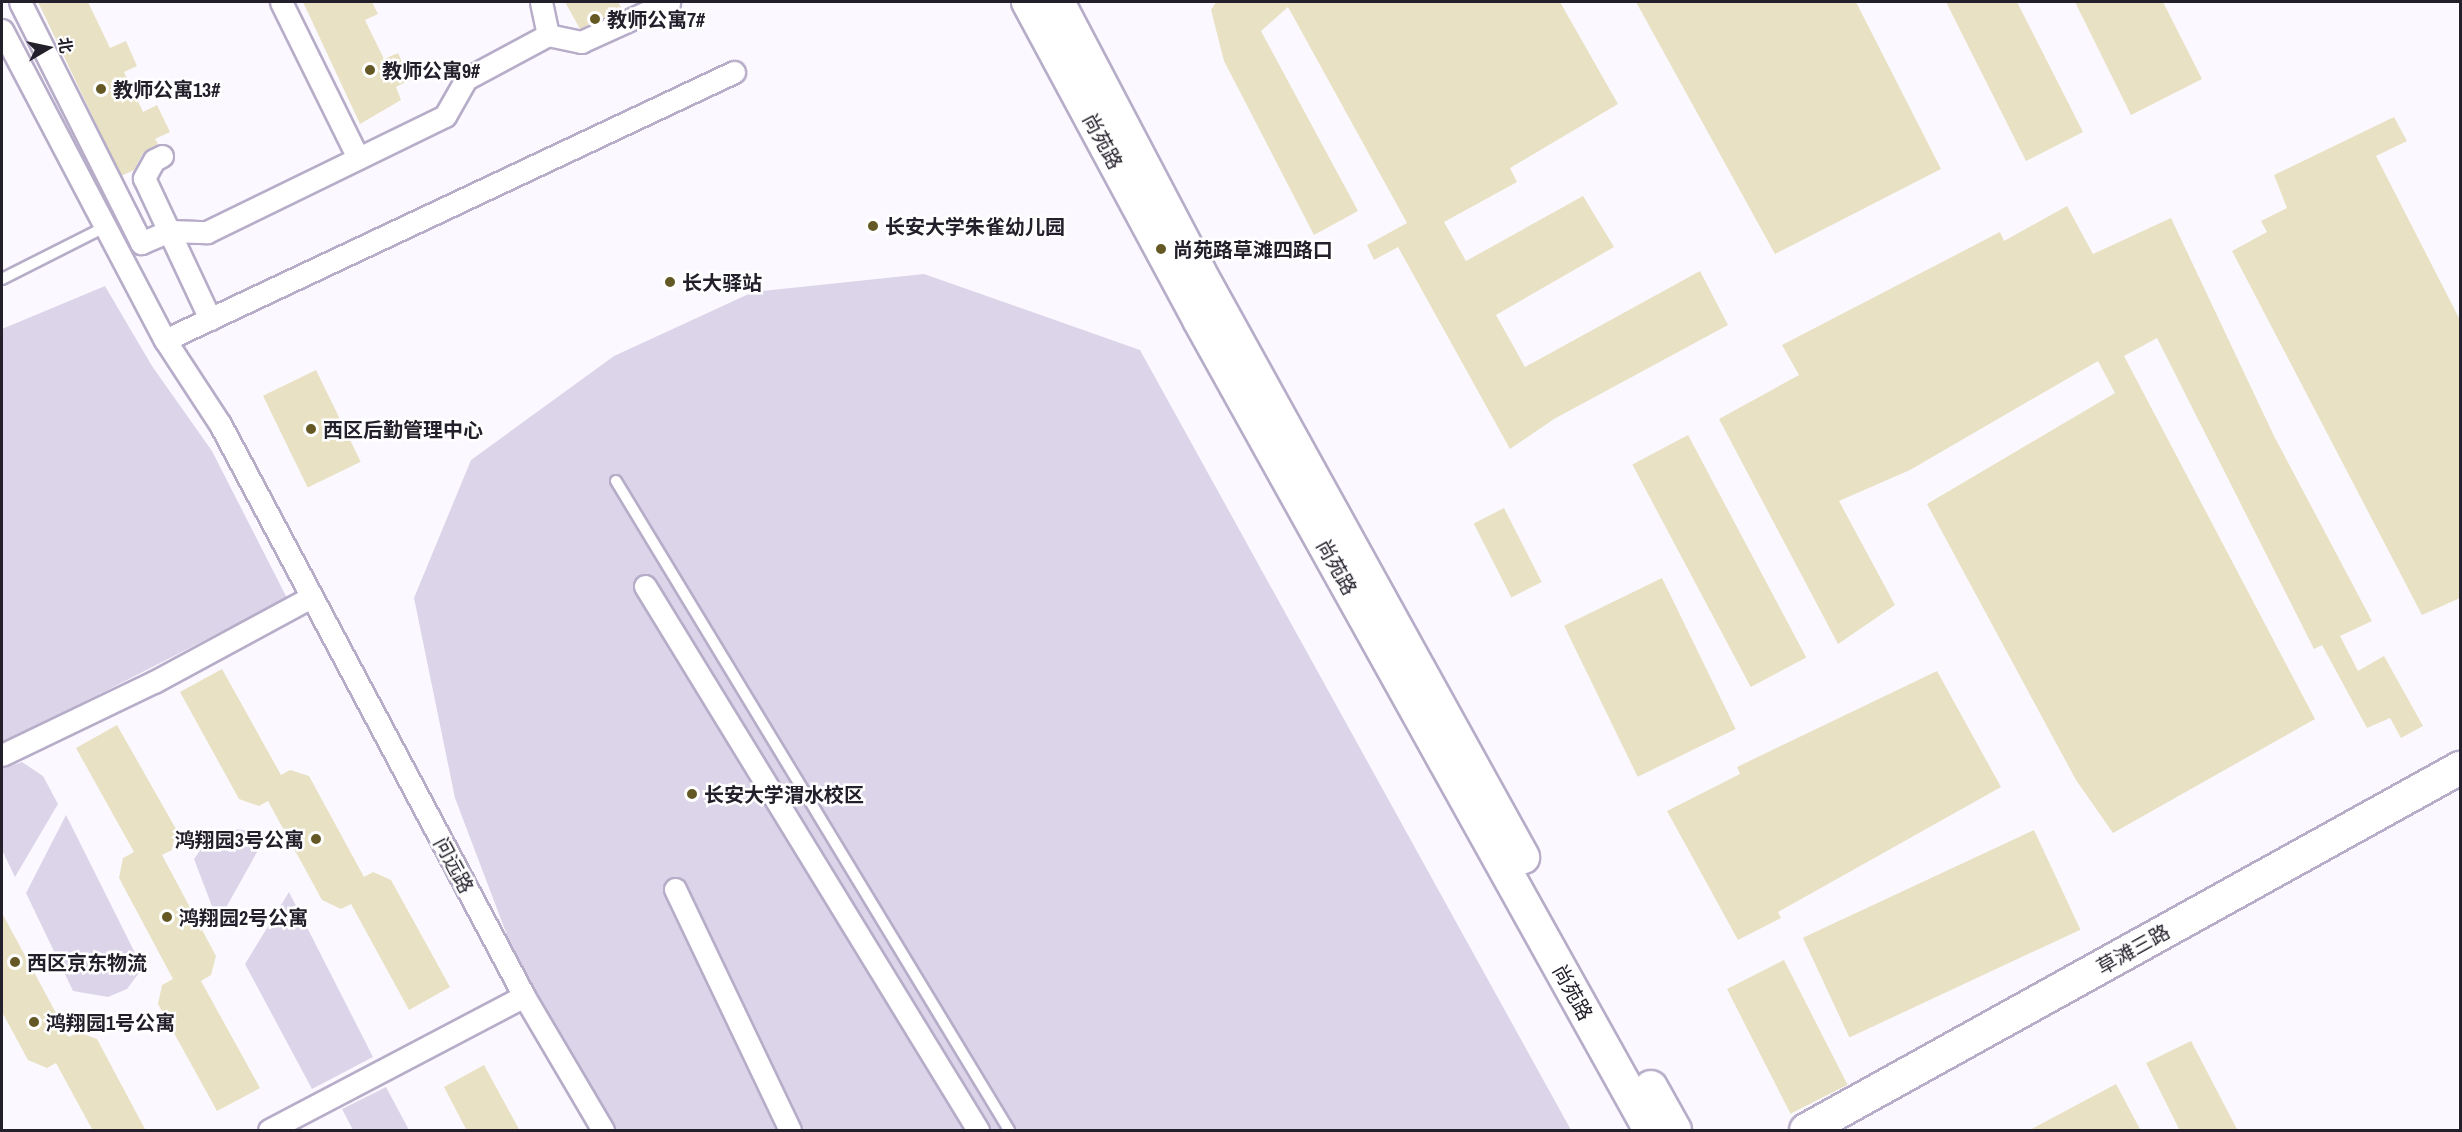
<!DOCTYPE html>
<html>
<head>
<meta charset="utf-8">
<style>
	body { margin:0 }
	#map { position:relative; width:2462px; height:1132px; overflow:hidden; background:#fbf9ff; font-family:"Archivo Narrow","Noto Sans SC",sans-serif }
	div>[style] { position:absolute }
	.green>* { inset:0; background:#dcd5ea }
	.building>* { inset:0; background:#e8e1c3; transform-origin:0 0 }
	.roads { filter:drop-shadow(2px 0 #b7adc9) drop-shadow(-2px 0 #b7adc9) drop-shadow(0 2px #b7adc9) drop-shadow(0 -2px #b7adc9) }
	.lane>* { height:10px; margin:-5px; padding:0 5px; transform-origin:5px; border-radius:5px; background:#fff }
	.street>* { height:21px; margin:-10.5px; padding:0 10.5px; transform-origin:10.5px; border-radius:10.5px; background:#fff }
	.secondary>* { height:32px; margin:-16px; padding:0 16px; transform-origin:16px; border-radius:16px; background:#fff }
	.dots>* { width:16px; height:16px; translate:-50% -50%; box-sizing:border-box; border:3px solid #fff; border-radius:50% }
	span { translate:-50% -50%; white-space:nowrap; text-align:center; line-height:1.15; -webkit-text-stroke:5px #fff; paint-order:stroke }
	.poi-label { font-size:20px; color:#24202b; font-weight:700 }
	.left { translate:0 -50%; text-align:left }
	.right { translate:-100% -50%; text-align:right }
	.street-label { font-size:20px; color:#24202b }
	.frame { position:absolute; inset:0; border:3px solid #24202b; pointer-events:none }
	.north { position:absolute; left:18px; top:18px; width:60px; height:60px; -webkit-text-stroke:4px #fff; paint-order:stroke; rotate:81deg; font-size:16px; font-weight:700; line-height:24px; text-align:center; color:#24202b }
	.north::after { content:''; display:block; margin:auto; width:21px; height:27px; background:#24202b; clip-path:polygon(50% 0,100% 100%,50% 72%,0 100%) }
</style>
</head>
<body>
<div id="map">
	<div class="green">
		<i style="clip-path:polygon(924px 274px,1140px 350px,1571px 1130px,616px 1130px,519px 967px,455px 798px,414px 598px,471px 460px,614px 356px,753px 292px)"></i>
		<i style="clip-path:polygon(105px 286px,152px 366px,212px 451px,287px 598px,2px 744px,2px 329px)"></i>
		<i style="clip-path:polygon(22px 762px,43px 776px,58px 804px,15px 877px,2px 850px,2px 769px)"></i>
		<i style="clip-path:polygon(66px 815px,137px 957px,139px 973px,127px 989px,108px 997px,73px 991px,26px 893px)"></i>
		<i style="clip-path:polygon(228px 829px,244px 830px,261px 845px,218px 922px,194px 859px,209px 838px)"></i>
		<i style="clip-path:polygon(289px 892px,373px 1057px,312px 1089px,245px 964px)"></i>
		<i style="clip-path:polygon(386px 1087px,409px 1130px,353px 1130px,342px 1109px)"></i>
	</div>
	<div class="building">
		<i style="clip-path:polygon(38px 2px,88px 2px,110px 48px,126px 41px,137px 66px,124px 72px,143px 112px,157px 105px,170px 132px,155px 139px,158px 144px,143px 153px,134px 170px,121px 176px)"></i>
		<i style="clip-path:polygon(303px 2px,372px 2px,378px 14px,365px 20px,384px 59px,398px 53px,410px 80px,396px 87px,401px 100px,360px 124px)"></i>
		<i style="clip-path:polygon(565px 2px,618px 2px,622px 9px,580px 29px)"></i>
		<i style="clip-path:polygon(1216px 2px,1560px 2px,1618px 104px,1510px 168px,1517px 182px,1444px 222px,1466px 261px,1583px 196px,1614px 247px,1496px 315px,1525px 367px,1700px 271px,1728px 325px,1554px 419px,1510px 449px,1398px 247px,1374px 260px,1367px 245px,1407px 223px,1288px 7px,1261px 31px,1358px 211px,1314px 235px,1224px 61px,1211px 10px)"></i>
		<i style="clip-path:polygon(1636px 2px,1856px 2px,1941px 169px,1775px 254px)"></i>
		<i style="clip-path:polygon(1946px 2px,2017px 2px,2083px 132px,2026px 161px)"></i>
		<i style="clip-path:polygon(2075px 2px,2163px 2px,2202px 79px,2131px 115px)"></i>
		<i style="clip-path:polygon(2394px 117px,2407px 141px,2376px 156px,2460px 320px,2460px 598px,2422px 615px,2232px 251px,2267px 232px,2261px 221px,2287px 208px,2274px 175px)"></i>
		<i style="clip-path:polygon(2067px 206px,2093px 254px,2171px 218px,2274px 436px,2372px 621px,2340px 636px,2358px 671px,2384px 656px,2423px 726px,2401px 738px,2390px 718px,2367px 728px,2322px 645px,2314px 649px,2157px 338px,2124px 356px,2315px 719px,2113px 833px,2076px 780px,1927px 504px,2115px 393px,2098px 361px,1910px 470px,1839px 501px,1895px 605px,1838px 644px,1719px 419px,1799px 375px,1782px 345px,2000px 232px,2004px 241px)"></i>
		<i style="left:316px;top:370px;width:102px;height:59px;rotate:64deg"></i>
		<i style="left:1688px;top:435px;width:252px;height:63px;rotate:62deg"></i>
		<i style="left:1504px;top:508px;width:83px;height:34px;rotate:63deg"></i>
		<i style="left:1662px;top:578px;width:168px;height:109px;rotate:64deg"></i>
		<i style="clip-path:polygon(222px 669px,281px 775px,290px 770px,309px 776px,364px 877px,373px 872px,391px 880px,450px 987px,409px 1010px,351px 904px,341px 909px,322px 900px,268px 801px,259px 806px,239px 799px,180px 692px)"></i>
		<i style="clip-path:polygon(1937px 671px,2001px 787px,1778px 912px,1781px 918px,1738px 940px,1667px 811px,1740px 774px,1737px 767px)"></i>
		<i style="clip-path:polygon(117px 725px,176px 829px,172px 850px,162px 855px,216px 956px,211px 975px,201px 981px,260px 1088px,217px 1111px,158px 1004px,162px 985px,173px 979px,119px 878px,123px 858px,134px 852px,76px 748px)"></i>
		<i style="left:2034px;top:830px;width:110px;height:255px;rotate:65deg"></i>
		<i style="clip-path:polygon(2px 913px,69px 1037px,78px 1032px,97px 1039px,146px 1131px,93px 1131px,56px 1063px,47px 1068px,28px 1060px,2px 1012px)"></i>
		<i style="left:1784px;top:960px;width:140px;height:64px;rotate:63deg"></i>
		<i style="clip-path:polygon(2191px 1041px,2238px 1131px,2180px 1131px,2146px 1063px)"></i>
		<i style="clip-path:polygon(484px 1065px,520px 1131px,467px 1131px,444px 1087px)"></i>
		<i style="clip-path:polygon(2116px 1084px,2141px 1131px,2028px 1131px)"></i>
	</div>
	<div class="roads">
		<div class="lane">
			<i style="left:2px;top:279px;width:115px;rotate:-26.8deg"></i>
			<i style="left:616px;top:481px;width:759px;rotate:58.8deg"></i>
		</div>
		<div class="street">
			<i style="left:20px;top:2px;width:270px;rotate:63.3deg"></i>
			<i style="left:141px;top:243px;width:30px;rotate:-23deg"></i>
			<i style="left:169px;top:231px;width:38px;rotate:2deg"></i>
			<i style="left:207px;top:232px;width:265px;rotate:-26deg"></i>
			<i style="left:445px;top:116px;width:43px;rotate:-60.4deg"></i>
			<i style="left:466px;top:79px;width:93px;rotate:-28.2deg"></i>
			<i style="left:548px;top:35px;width:34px;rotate:12deg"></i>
			<i style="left:581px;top:42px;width:97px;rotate:-24.4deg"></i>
			<i style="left:281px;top:2px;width:174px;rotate:63.7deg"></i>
			<i style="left:541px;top:2px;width:34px;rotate:78deg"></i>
			<i style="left:2px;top:30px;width:350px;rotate:62.3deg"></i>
			<i style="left:165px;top:340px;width:100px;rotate:56.8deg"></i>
			<i style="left:220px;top:424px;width:648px;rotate:62.01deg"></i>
			<i style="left:524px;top:996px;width:156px;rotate:59.5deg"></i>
			<i style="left:162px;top:156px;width:9px;rotate:153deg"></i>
			<i style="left:154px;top:160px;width:21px;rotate:119deg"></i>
			<i style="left:144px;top:178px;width:156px;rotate:64.9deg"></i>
			<i style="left:165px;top:340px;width:629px;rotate:-25.22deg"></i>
			<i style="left:645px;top:586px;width:638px;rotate:58.53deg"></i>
			<i style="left:2px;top:755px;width:169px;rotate:-25.7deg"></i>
			<i style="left:154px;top:682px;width:179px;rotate:-28.4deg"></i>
			<i style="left:675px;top:889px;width:267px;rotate:64.5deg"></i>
			<i style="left:269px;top:1130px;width:288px;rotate:-27.7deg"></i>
		</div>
		<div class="secondary">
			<i style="left:1028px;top:2px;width:361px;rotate:61.7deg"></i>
			<i style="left:1199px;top:320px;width:927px;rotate:60.89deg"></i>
			<i style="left:1058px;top:2px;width:304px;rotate:62.3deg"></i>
			<i style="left:1199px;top:271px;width:670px;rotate:61.06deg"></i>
			<i style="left:1651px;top:1087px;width:49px;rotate:60.8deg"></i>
			<i style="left:1806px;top:1130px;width:748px;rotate:-28.97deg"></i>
		</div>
	</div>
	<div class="dots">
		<i style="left:595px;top:19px;background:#645825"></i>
		<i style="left:370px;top:70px;background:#645825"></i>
		<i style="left:101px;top:89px;background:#645825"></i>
		<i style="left:873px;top:226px;background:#645825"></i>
		<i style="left:1161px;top:249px;background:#645825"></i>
		<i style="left:670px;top:282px;background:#645825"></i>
		<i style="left:311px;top:429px;background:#645825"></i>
		<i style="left:692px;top:794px;background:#645825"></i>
		<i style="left:316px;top:839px;background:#645825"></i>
		<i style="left:167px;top:917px;background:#645825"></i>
		<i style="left:15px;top:962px;background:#645825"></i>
		<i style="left:34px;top:1022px;background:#645825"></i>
	</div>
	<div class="poi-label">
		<span class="left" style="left:607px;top:19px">教师公寓7#</span>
		<span class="left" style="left:382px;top:70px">教师公寓9#</span>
		<span class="left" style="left:113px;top:89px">教师公寓13#</span>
		<span class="left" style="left:885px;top:226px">长安大学朱雀幼儿园</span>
		<span class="left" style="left:1173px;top:249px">尚苑路草滩四路口</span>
		<span class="left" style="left:682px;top:282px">长大驿站</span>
		<span class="left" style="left:323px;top:429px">西区后勤管理中心</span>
		<span class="left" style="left:704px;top:794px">长安大学渭水校区</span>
		<span class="right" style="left:304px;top:839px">鸿翔园3号公寓</span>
		<span class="left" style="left:179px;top:917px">鸿翔园2号公寓</span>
		<span class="left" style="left:27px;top:962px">西区京东物流</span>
		<span class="left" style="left:46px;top:1022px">鸿翔园1号公寓</span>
	</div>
	<div class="street-label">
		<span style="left:1103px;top:141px;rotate:62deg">尚苑路</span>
		<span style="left:1337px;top:567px;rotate:61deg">尚苑路</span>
		<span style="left:454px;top:865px;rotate:62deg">问远路</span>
		<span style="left:2133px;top:949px;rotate:-29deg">草滩三路</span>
		<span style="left:1573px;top:992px;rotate:61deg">尚苑路</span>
	</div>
	<div class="frame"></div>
	<div class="north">北</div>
</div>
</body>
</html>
